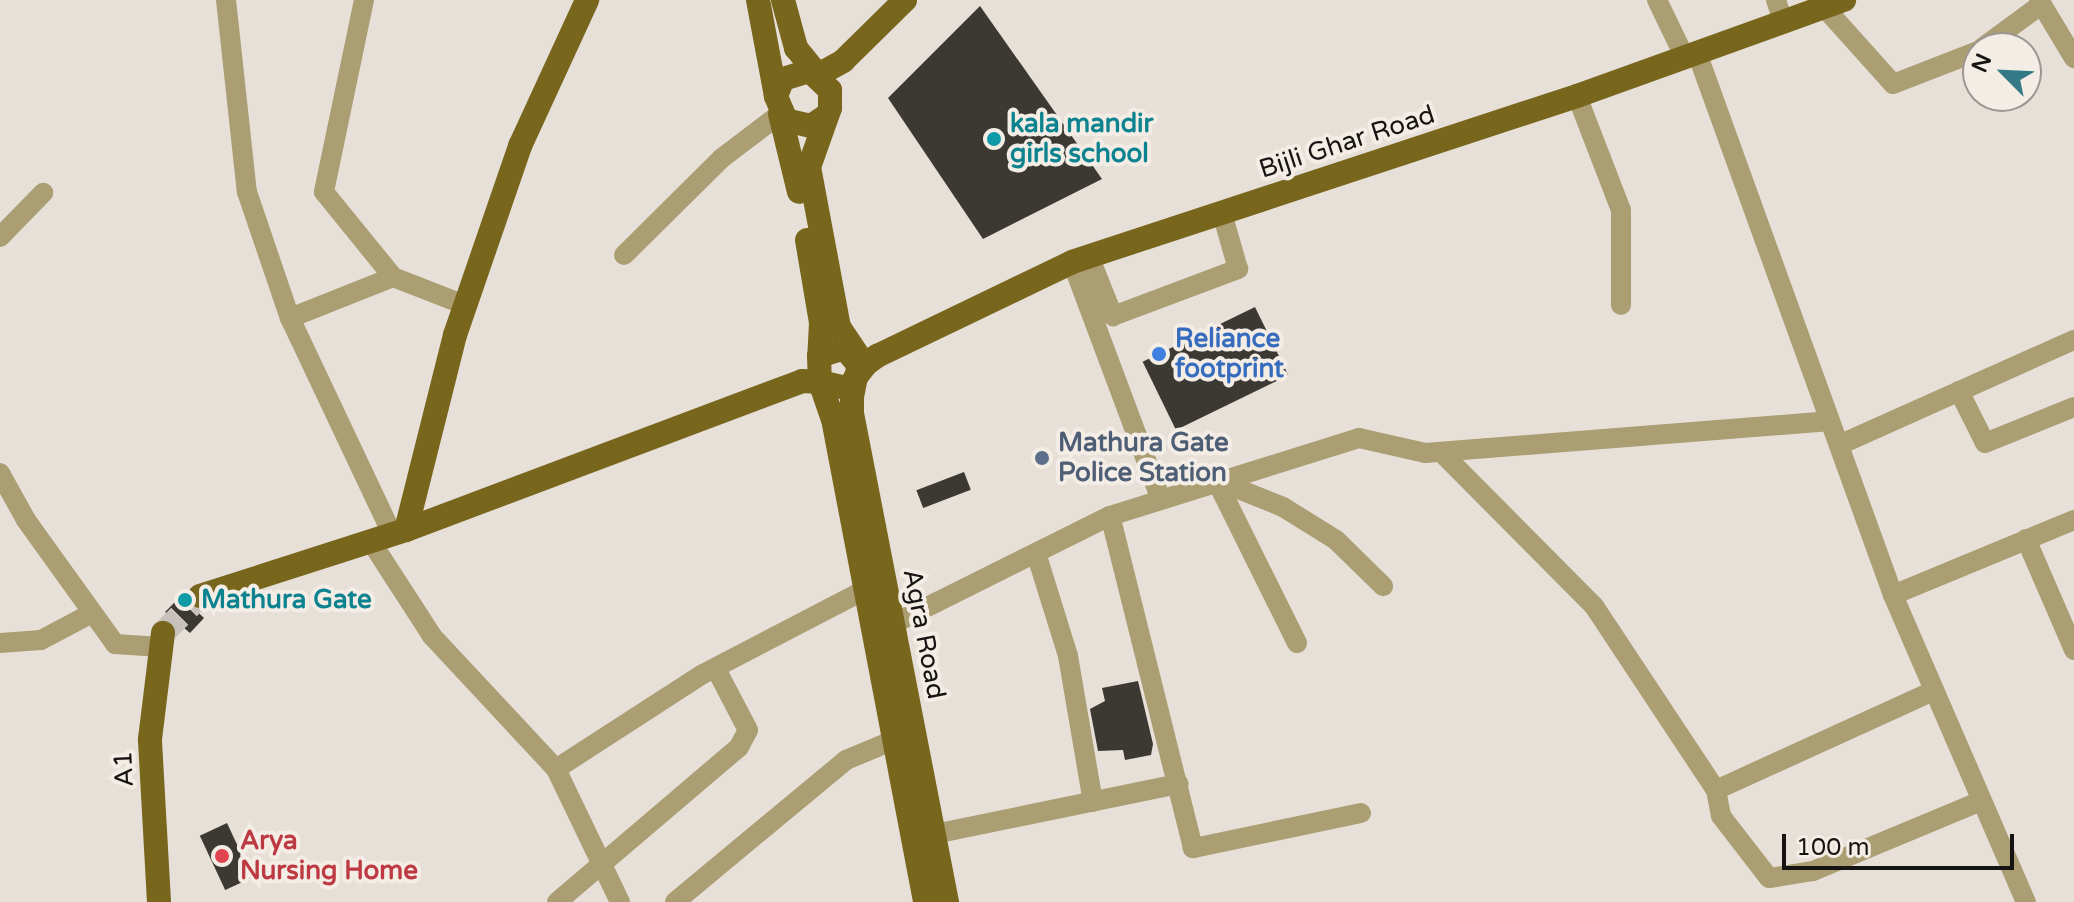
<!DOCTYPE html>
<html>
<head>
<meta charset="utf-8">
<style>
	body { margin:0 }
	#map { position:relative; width:2074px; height:902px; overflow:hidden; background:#e6e0d9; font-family:"Varela Round",sans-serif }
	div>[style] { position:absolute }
	.building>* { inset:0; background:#3c3832; transform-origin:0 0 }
	.major-tunnel>* { height:24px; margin-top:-12px; transform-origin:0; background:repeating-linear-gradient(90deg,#c7c1bb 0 24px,transparent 0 36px) }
	.minor>* { height:20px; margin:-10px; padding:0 10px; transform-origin:10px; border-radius:10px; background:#ab9e73 }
	.major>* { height:24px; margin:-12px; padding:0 12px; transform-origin:12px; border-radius:12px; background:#79661d }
	.dots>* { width:22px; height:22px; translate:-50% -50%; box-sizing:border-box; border:4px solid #f3ede6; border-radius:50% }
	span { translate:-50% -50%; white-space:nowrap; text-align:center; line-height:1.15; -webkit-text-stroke:8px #f3ede6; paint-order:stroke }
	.culture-label { font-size:26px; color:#0d838f; font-weight:700 }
	.left { translate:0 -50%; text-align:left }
	.street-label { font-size:26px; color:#161412 }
	.shop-label { font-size:26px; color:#366cbe; font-weight:700 }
	.service-label { font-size:26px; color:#4e5e75; font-weight:700 }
	.health-label { font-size:26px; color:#be3a42; font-weight:700 }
	.north { position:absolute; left:1962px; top:32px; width:80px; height:80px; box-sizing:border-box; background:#f3ede6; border:2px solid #9b9691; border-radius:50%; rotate:294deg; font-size:22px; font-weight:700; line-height:32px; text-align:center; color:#161412 }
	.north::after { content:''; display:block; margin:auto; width:28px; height:36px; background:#347986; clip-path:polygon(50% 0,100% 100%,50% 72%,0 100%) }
	.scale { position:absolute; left:1782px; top:834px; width:232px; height:36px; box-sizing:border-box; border:4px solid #161412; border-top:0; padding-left:10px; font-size:24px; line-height:28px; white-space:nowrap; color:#161412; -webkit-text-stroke:6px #f3ede6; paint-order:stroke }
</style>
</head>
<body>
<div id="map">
	<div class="building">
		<i style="clip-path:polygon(980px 6px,1102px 179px,983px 239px,888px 98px)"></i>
		<i style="left:1255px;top:307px;width:76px;height:125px;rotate:64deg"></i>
		<i style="left:964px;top:472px;width:19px;height:51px;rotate:69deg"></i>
		<i style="clip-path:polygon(187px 590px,186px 601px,204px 618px,190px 633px,165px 612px)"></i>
		<i style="clip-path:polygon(1138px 681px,1153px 744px,1151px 755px,1125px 760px,1123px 750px,1098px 751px,1090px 709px,1105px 701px,1102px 688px)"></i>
		<i style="left:227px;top:823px;width:60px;height:30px;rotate:65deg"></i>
	</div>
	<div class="major-tunnel">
		<i style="left:163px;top:633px;width:52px;rotate:-45deg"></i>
	</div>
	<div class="minor">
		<i style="left:226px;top:0;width:193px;rotate:83.8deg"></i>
		<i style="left:247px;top:192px;width:133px;rotate:71.2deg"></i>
		<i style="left:290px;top:318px;width:239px;rotate:64.7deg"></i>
		<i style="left:364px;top:0;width:196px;rotate:101.8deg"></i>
		<i style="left:324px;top:192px;width:109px;rotate:50.9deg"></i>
		<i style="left:393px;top:277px;width:77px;rotate:21.3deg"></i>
		<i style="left:1657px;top:0;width:64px;rotate:64.2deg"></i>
		<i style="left:1776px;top:0;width:23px;rotate:72deg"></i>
		<i style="left:2039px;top:0;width:68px;rotate:58.9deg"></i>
		<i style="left:1824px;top:7px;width:103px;rotate:48.1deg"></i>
		<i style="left:1893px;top:84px;width:91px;rotate:-21.2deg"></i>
		<i style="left:1982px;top:48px;width:74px;rotate:-36.3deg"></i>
		<i style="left:1697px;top:53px;width:576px;rotate:70.12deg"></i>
		<i style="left:1893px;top:595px;width:335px;rotate:66.6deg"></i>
		<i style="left:1577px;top:96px;width:122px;rotate:68.9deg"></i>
		<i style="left:1621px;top:210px;width:95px;rotate:90deg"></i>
		<i style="left:0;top:237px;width:62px;rotate:-45.7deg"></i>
		<i style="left:624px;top:255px;width:138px;rotate:-44.7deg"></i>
		<i style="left:722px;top:158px;width:73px;rotate:-37.2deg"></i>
		<i style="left:1089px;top:256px;width:65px;rotate:68.2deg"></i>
		<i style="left:1113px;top:316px;width:134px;rotate:-20.6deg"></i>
		<i style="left:1238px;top:269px;width:58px;rotate:-105.9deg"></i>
		<i style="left:1072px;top:262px;width:251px;rotate:69.5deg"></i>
		<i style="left:290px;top:318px;width:111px;rotate:-21.7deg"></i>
		<i style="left:1959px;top:391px;width:58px;rotate:63.4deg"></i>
		<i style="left:1985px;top:443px;width:96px;rotate:-22deg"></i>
		<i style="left:1839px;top:445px;width:257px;rotate:-24.1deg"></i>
		<i style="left:1441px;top:452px;width:217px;rotate:45.2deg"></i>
		<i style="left:1594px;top:606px;width:221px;rotate:56.5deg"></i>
		<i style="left:1716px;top:790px;width:26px;rotate:79deg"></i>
		<i style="left:1721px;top:816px;width:78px;rotate:52.3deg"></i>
		<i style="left:1769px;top:878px;width:45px;rotate:-9deg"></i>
		<i style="left:1813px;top:871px;width:182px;rotate:-22.6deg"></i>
		<i style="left:0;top:473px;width:54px;rotate:61deg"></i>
		<i style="left:26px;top:520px;width:153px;rotate:54.3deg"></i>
		<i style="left:115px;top:644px;width:45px;rotate:3.8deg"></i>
		<i style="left:2026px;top:539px;width:121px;rotate:66.6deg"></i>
		<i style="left:370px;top:540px;width:114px;rotate:57.1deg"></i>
		<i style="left:432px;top:636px;width:182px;rotate:47deg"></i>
		<i style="left:1036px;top:553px;width:108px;rotate:72.7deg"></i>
		<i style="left:1068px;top:656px;width:148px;rotate:80.3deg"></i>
		<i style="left:1893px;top:595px;width:196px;rotate:-22.5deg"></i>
		<i style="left:893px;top:624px;width:242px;rotate:-26.5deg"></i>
		<i style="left:0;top:643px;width:41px;rotate:-4.2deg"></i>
		<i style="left:41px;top:640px;width:58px;rotate:-27.9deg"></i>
		<i style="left:1297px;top:643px;width:182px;rotate:-116.4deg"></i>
		<i style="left:1216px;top:480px;width:72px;rotate:21.9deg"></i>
		<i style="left:1283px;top:507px;width:62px;rotate:31.9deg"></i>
		<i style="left:1336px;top:540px;width:66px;rotate:44.4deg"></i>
		<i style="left:1716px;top:790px;width:239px;rotate:-24.5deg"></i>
		<i style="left:1361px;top:813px;width:172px;rotate:168.2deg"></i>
		<i style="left:1193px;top:848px;width:342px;rotate:-104deg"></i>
		<i style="left:1110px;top:516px;width:261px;rotate:-17.4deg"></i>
		<i style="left:1359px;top:438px;width:68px;rotate:12.8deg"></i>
		<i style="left:1425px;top:453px;width:404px;rotate:-4.5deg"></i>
		<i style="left:920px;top:837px;width:264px;rotate:-11.6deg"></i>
		<i style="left:557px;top:902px;width:239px;rotate:-40.4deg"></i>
		<i style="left:739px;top:747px;width:19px;rotate:-62deg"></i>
		<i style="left:748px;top:730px;width:67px;rotate:-117.7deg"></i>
		<i style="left:620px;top:902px;width:148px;rotate:-115.7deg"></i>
		<i style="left:556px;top:769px;width:175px;rotate:-32.9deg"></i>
		<i style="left:703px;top:674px;width:184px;rotate:-27.5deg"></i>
		<i style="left:675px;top:902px;width:222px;rotate:-39.7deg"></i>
		<i style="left:846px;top:760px;width:52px;rotate:-22.6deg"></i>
	</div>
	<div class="major">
		<i style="left:758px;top:0;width:98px;rotate:79.4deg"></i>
		<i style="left:783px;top:0;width:50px;rotate:74.8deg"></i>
		<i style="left:796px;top:48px;width:35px;rotate:51deg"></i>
		<i style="left:818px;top:75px;width:29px;rotate:-29deg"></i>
		<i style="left:843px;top:61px;width:87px;rotate:-44.5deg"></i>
		<i style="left:780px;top:114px;width:80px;rotate:76.3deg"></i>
		<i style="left:826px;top:116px;width:18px;rotate:146deg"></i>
		<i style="left:811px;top:126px;width:26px;rotate:-167deg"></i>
		<i style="left:786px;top:120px;width:26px;rotate:-113deg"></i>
		<i style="left:776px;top:96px;width:18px;rotate:-68deg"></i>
		<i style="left:783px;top:79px;width:28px;rotate:-17deg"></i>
		<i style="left:810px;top:71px;width:28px;rotate:44deg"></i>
		<i style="left:830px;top:90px;width:18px;rotate:90deg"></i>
		<i style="left:830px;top:108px;width:63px;rotate:109.6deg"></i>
		<i style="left:809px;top:167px;width:163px;rotate:79.4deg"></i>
		<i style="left:839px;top:327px;width:34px;rotate:56deg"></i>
		<i style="left:807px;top:240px;width:84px;rotate:80.4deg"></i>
		<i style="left:821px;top:323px;width:33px;rotate:93deg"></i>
		<i style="left:406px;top:530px;width:201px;rotate:-75.9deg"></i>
		<i style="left:455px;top:335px;width:200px;rotate:-71deg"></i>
		<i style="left:520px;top:146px;width:161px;rotate:-65.3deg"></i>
		<i style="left:200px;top:596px;width:216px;rotate:-17.8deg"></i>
		<i style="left:406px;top:530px;width:423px;rotate:-20.6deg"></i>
		<i style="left:802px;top:381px;width:18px;rotate:3deg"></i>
		<i style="left:820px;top:382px;width:39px;rotate:71deg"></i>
		<i style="left:833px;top:419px;width:492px;rotate:79.2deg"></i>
		<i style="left:159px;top:902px;width:163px;rotate:-93.2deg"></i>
		<i style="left:150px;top:739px;width:107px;rotate:-83deg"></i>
		<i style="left:947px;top:902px;width:498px;rotate:-101deg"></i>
		<i style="left:852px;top:413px;width:16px;rotate:-90deg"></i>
		<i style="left:852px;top:397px;width:20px;rotate:-79deg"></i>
		<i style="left:856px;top:377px;width:7px;rotate:-74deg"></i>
		<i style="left:858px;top:370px;width:7px;rotate:-98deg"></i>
		<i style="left:857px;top:363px;width:20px;rotate:-131deg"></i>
		<i style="left:844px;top:348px;width:26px;rotate:162deg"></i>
		<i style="left:819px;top:356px;width:26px;rotate:88deg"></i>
		<i style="left:820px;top:382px;width:28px;rotate:13deg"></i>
		<i style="left:847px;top:388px;width:7px;rotate:-45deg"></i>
		<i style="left:852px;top:383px;width:7px;rotate:-56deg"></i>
		<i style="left:856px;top:377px;width:16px;rotate:-52deg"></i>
		<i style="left:866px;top:364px;width:14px;rotate:-36deg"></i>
		<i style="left:877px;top:356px;width:216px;rotate:-25.7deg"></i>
		<i style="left:1072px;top:262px;width:532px;rotate:-18.2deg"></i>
		<i style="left:1577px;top:96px;width:284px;rotate:-19.8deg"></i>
	</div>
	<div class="dots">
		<i style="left:994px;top:139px;background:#0f9aa8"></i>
		<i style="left:1159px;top:354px;background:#3f7fe0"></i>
		<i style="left:1042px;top:458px;background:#5c6f8a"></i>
		<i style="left:185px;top:600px;background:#0f9aa8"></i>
		<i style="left:222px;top:856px;background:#e0444e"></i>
	</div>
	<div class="culture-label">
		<span class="left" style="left:1010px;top:139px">kala mandir<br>girls school</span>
		<span class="left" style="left:201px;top:600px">Mathura Gate</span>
	</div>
	<div class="street-label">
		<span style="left:1347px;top:142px;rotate:-18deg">Bijli Ghar Road</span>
		<span style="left:924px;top:634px;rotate:79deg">Agra Road</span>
		<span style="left:124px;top:769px;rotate:-93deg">A1</span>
	</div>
	<div class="shop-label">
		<span class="left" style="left:1175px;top:354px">Reliance<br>footprint</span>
	</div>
	<div class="service-label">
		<span class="left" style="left:1058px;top:458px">Mathura Gate<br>Police Station</span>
	</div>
	<div class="health-label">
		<span class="left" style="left:240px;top:856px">Arya<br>Nursing Home</span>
	</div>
	<div class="north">N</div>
	<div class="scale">100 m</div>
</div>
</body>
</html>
